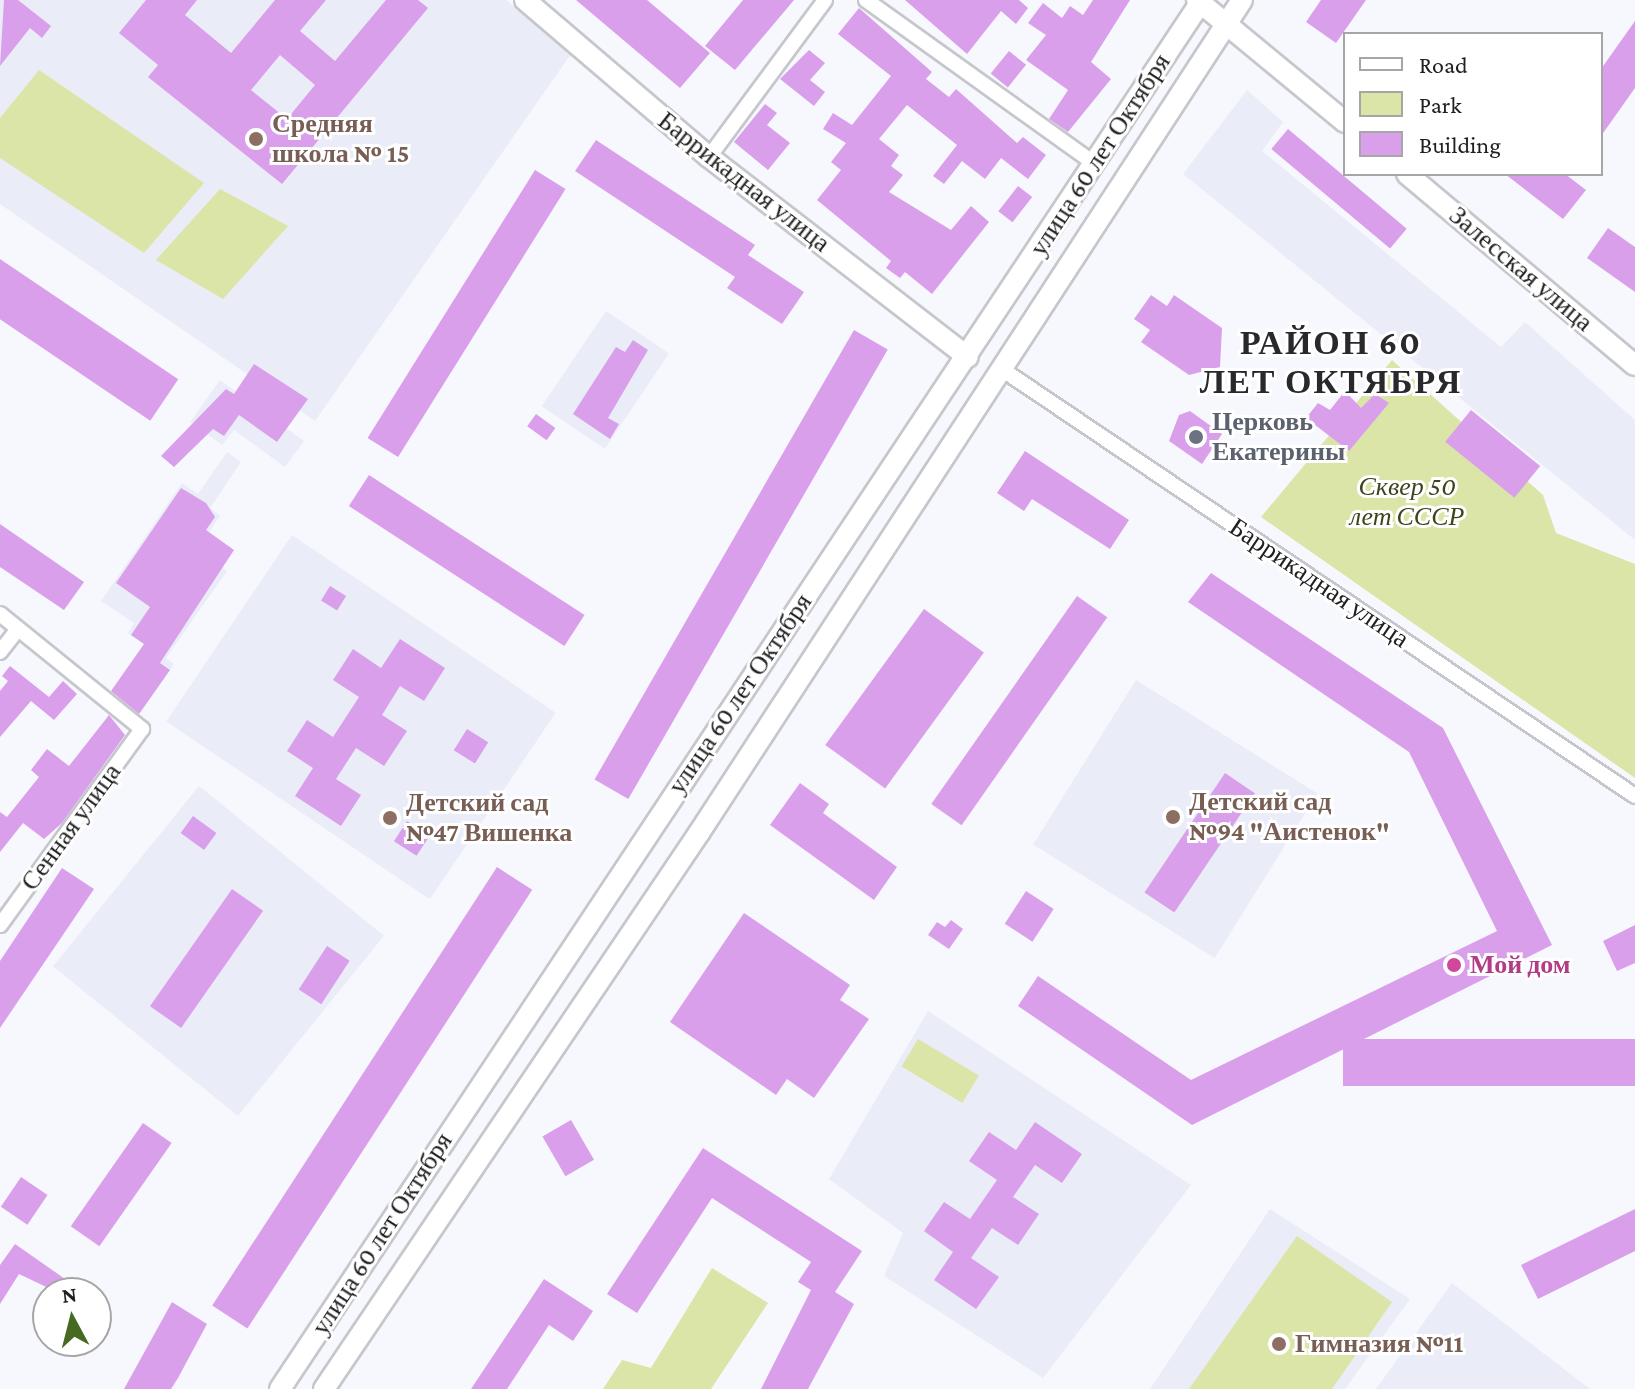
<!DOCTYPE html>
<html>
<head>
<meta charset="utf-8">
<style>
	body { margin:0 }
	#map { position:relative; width:1635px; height:1389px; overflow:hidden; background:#f7f8fd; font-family:"Crimson Pro",serif }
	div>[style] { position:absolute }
	.built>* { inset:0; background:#eaecf8; transform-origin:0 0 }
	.green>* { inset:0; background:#dbe5a8; transform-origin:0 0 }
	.building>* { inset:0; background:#da9feb; transform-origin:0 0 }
	.roads { filter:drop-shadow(2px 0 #c6c7cc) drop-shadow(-2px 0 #c6c7cc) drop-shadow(0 2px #c6c7cc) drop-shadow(0 -2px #c6c7cc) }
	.street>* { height:14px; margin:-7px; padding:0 7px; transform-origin:7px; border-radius:7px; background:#fff }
	.secondary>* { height:20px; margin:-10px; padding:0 10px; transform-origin:10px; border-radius:10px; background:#fff }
	.dots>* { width:22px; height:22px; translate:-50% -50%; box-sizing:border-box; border:4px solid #fff; border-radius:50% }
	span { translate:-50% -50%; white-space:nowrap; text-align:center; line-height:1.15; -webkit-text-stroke:6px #fff; paint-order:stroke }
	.education-label { font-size:26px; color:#785e54; font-weight:700 }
	.left { translate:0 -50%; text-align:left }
	.street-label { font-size:26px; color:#202022 }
	.worship-label { font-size:26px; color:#5b616d; font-weight:700 }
	.park-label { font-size:26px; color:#3f441c; font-style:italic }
	.hotel-label { font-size:26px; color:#b23c85; font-weight:700 }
	.district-label { font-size:34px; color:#29292d; font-weight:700; letter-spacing:2px }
	.legend { position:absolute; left:1343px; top:32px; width:260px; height:144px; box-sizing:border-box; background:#fff; border:2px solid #a6a6a7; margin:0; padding:10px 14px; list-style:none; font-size:24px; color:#202022 }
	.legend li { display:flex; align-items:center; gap:16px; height:40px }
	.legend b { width:40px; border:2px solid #a6a6a7 }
	.north { position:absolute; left:32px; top:1277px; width:80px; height:80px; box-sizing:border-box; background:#fff; border:2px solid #a6a6a7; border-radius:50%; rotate:353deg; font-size:22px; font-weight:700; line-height:32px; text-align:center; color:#202022 }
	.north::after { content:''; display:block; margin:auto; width:28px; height:36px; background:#476a23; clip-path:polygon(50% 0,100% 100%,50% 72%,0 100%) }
</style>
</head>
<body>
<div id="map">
	<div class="built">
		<i style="clip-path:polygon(0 0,506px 0,571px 54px,315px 421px,0 204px)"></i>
		<i style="clip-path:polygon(1247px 90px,1283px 122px,1262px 151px,1501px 347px,1525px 322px,1635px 420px,1635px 540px,1183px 174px)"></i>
		<i style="left:606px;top:311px;width:76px;height:115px;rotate:34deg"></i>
		<i style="clip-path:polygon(220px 380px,304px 441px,285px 467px,234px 430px,222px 445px,190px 422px)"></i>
		<i style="clip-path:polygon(227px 452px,241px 462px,210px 508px,220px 516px,197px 550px,227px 571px,166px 658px,174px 664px,141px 712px,112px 692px,145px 645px,128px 633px,134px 623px,101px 601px,182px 483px,198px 494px)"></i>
		<i style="left:292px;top:535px;width:318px;height:225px;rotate:34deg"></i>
		<i style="left:1136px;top:680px;width:214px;height:194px;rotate:32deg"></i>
		<i style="left:199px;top:786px;width:238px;height:232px;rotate:39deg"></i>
		<i style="clip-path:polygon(928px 1011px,1191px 1185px,1043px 1378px,884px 1276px,903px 1233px,829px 1179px)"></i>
		<i style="clip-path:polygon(1270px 1209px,1410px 1299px,1345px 1389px,1150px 1389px)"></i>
		<i style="clip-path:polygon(1452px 1283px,1590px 1389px,1376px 1389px)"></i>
	</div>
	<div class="green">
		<i style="clip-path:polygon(39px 70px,204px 183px,144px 253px,0 158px,0 118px)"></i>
		<i style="clip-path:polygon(220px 189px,288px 226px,223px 299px,156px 260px)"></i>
		<i style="clip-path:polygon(1392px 360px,1543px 495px,1556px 533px,1635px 564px,1635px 778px,1261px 517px)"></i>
		<i style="left:918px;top:1039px;width:71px;height:32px;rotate:31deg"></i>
		<i style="clip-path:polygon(1297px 1236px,1392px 1302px,1332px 1389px,1189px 1389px)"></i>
		<i style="clip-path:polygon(712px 1268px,768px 1303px,711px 1389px,603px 1389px,622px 1360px,651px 1368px)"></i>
	</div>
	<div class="building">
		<i style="clip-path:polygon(4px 0,18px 0,51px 26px,42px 38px,30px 28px,0 66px)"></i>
		<i style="clip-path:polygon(evenodd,146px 0,197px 0,185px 15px,231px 53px,275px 0,326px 0,300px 31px,335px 61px,386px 0,418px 0,428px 8px,282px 184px,148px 77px,158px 65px,119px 33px,146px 0,280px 55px,315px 85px,287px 119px,251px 90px,280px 55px)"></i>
		<i style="clip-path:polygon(576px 0,647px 0,710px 53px,680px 88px)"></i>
		<i style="clip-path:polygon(743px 0,794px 0,735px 70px,705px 46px)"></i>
		<i style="clip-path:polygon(905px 0,1019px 0,1028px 8px,1016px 24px,1001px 11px,967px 54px)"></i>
		<i style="clip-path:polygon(1093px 0,1130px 0,1091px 62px,1111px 79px,1068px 132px,1049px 119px,1068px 90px,1026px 60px,1046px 35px,1028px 23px,1043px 3px,1062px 18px,1070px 6px,1083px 15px)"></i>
		<i style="clip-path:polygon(1321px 0,1366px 0,1336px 43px,1306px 22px)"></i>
		<i style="clip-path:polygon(859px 8px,932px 72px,926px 79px,949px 97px,956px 89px,1017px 143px,1023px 137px,1046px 155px,1028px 179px,1001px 158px,985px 179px,962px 161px,944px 184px,933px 176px,957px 145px,907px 105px,879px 139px,899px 155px,891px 166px,903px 175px,889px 192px,951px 230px,971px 206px,989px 222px,932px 294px,905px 272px,900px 278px,886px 268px,891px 261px,817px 200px,841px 170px,831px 162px,846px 143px,823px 129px,833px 113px,852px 125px,891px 76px,838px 34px)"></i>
		<i style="clip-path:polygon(1635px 21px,1635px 88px,1601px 136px,1601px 69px)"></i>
		<i style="clip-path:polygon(809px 50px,825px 63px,810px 80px,825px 92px,814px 106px,780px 79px)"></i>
		<i style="left:1009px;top:51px;width:22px;height:29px;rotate:39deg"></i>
		<i style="clip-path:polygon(765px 104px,777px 113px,767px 125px,790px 143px,768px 170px,734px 142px)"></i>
		<i style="left:1288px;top:129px;width:155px;height:26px;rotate:40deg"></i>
		<i style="clip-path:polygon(596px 140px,755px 245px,748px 255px,804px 292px,782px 324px,727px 288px,735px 277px,575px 171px)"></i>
		<i style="left:535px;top:170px;width:36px;height:316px;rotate:32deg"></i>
		<i style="clip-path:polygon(1505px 174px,1565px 174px,1586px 190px,1563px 219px)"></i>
		<i style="left:1018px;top:186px;width:18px;height:32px;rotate:38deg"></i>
		<i style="clip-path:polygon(1608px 228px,1635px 247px,1635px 292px,1587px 258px)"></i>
		<i style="left:0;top:259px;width:215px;height:50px;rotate:34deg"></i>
		<i style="clip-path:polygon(1151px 295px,1167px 306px,1174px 295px,1222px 328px,1220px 367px,1189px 375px,1141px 342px,1150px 330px,1134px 319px)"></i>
		<i style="left:854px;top:330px;width:39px;height:519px;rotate:30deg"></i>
		<i style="clip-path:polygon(633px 340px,648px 350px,608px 418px,619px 424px,610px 439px,573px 414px,616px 347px,625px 352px)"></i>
		<i style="clip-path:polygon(254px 364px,308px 399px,277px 442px,239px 415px,224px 436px,213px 429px,174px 467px,161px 456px,226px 389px,234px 394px)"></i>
		<i style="clip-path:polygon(1345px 391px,1361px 408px,1375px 394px,1389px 403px,1349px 451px,1306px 418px,1318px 403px,1330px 410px)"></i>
		<i style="left:1471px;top:410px;width:89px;height:41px;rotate:39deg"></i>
		<i style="clip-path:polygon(1190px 411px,1222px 434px,1202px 464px,1169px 441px,1179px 415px)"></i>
		<i style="left:536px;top:414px;width:24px;height:15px;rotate:36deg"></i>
		<i style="clip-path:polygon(1025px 451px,1129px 520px,1110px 549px,1032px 499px,1024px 511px,997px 493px)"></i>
		<i style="left:369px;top:475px;width:257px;height:37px;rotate:33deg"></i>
		<i style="clip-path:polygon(181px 488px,206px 503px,215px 517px,206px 530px,234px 550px,160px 663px,170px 670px,139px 714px,111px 691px,144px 644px,131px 635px,150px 607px,116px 583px)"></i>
		<i style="clip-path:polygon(0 524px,84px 582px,64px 610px,0 567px)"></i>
		<i style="clip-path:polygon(1211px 573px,1443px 728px,1552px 945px,1192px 1125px,1018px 1006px,1038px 976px,1191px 1080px,1497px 931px,1409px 752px,1188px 602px)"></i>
		<i style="left:330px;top:586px;width:19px;height:17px;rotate:32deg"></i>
		<i style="left:1077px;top:596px;width:37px;height:254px;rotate:35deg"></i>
		<i style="left:924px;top:609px;width:74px;height:168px;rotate:36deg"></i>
		<i style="clip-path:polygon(400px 639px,445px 668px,424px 701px,400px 686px,382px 715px,407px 731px,384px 766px,356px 748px,336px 779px,361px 795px,341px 826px,295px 796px,313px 768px,287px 751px,307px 720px,333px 737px,359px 697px,333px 680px,353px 649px,381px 668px)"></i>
		<i style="clip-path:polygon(10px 666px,49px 697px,63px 681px,77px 694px,54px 720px,31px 701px,0 737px,0 691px,8px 681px,2px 676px)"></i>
		<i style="clip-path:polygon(109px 715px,125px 735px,62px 823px,44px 839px,23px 823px,0 852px,0 812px,7px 817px,39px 777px,31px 770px,47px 749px,69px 766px)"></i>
		<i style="left:467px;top:729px;width:25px;height:25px;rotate:32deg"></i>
		<i style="left:1225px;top:773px;width:36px;height:144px;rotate:34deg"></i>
		<i style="clip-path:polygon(800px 783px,829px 804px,823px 813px,897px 867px,874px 900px,770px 825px)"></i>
		<i style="left:193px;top:816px;width:29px;height:21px;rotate:36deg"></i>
		<i style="left:407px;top:821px;width:27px;height:24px;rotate:33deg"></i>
		<i style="left:497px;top:867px;width:42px;height:523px;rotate:33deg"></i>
		<i style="clip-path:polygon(62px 868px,94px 889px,0 1028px,0 961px)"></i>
		<i style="left:232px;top:889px;width:38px;height:143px;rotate:35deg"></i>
		<i style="left:1026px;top:891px;width:33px;height:39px;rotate:33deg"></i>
		<i style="clip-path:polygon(744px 913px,850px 985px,840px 1000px,869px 1019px,814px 1098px,787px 1079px,776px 1095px,670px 1022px)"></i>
		<i style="clip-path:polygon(951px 920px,963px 929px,949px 949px,928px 935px,937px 922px,945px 927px)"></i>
		<i style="clip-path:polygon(1635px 925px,1635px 963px,1617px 971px,1603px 941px)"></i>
		<i style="left:327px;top:946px;width:27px;height:52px;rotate:33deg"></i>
		<i style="left:1635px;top:1039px;width:47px;height:292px;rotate:90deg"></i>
		<i style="left:571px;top:1120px;width:46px;height:33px;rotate:60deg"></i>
		<i style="clip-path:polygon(1035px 1122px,1082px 1154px,1062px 1183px,1035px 1165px,1013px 1197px,1039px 1214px,1018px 1245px,992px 1228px,971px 1258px,999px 1277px,976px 1309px,934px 1280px,953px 1252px,924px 1231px,944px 1202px,970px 1219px,997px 1180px,969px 1161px,989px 1132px,1016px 1150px)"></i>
		<i style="left:143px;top:1123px;width:35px;height:126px;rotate:35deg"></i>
		<i style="clip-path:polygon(703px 1148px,862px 1251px,835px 1292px,854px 1304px,808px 1389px,761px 1389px,811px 1290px,798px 1282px,811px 1262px,712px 1198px,637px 1313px,607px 1294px)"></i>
		<i style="left:21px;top:1177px;width:32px;height:36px;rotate:34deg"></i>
		<i style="clip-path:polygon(1635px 1209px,1635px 1251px,1538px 1299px,1521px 1265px)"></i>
		<i style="clip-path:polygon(15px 1244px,68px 1281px,59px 1293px,19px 1274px,0 1304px,0 1265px)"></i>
		<i style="clip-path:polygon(544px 1279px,593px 1311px,573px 1341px,549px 1325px,507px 1389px,471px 1389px)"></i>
		<i style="clip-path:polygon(172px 1302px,207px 1324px,178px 1378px,171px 1389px,124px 1389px)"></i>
	</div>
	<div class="roads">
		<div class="street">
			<i style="left:866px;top:0;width:282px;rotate:35.6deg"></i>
			<i style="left:709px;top:157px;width:195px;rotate:-53.5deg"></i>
			<i style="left:1003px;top:370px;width:762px;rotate:33.98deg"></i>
			<i style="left:0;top:614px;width:183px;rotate:39deg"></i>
			<i style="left:142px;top:729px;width:242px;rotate:125.9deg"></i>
			<i style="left:0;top:652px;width:29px;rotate:-52deg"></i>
		</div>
		<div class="secondary">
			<i style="left:525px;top:0;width:242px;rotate:40.5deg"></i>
			<i style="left:709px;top:157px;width:327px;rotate:37.7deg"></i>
			<i style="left:1197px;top:0;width:192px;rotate:39.5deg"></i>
			<i style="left:1407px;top:174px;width:297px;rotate:40deg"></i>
			<i style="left:280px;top:1389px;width:1667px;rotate:-56.42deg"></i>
			<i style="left:324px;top:1389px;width:671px;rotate:-56deg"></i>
			<i style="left:699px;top:833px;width:994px;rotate:-56.9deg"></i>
		</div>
	</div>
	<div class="dots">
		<i style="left:256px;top:139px;background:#8d6e63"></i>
		<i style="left:1196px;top:437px;background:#6b7280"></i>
		<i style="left:1173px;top:817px;background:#8d6e63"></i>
		<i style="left:390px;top:818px;background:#8d6e63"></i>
		<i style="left:1454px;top:965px;background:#d1479c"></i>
		<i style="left:1279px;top:1344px;background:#8d6e63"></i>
	</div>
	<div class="education-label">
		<span class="left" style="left:272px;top:139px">Средняя<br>школа № 15</span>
		<span class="left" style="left:1189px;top:817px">Детский сад<br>№94 "Аистенок"</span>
		<span class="left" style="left:406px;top:818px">Детский сад<br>№47 Вишенка</span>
		<span class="left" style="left:1295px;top:1344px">Гимназия №11</span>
	</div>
	<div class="street-label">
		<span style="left:1100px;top:155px;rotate:-57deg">улица 60 лет Октября</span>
		<span style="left:744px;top:182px;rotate:38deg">Баррикадная улица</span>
		<span style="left:1521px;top:269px;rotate:40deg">Залесская улица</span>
		<span style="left:1319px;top:583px;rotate:34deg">Баррикадная улица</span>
		<span style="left:740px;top:694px;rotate:-56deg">улица 60 лет Октября</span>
		<span style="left:71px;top:827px;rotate:-54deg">Сенная улица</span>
		<span style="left:382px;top:1234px;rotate:-57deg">улица 60 лет Октября</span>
	</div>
	<div class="worship-label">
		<span class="left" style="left:1212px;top:437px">Церковь<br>Екатерины</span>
	</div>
	<div class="park-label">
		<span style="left:1407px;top:502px">Сквер 50<br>лет СССР</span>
	</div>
	<div class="hotel-label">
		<span class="left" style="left:1470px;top:965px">Мой дом</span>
	</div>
	<div class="district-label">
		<span style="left:1331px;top:362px">РАЙОН 60<br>ЛЕТ ОКТЯБРЯ</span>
	</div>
	<ul class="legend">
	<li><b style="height:10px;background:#fff"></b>Road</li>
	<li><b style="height:22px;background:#dbe5a8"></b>Park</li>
	<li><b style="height:22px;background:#da9feb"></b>Building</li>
	</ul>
	<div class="north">N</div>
</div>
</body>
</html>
